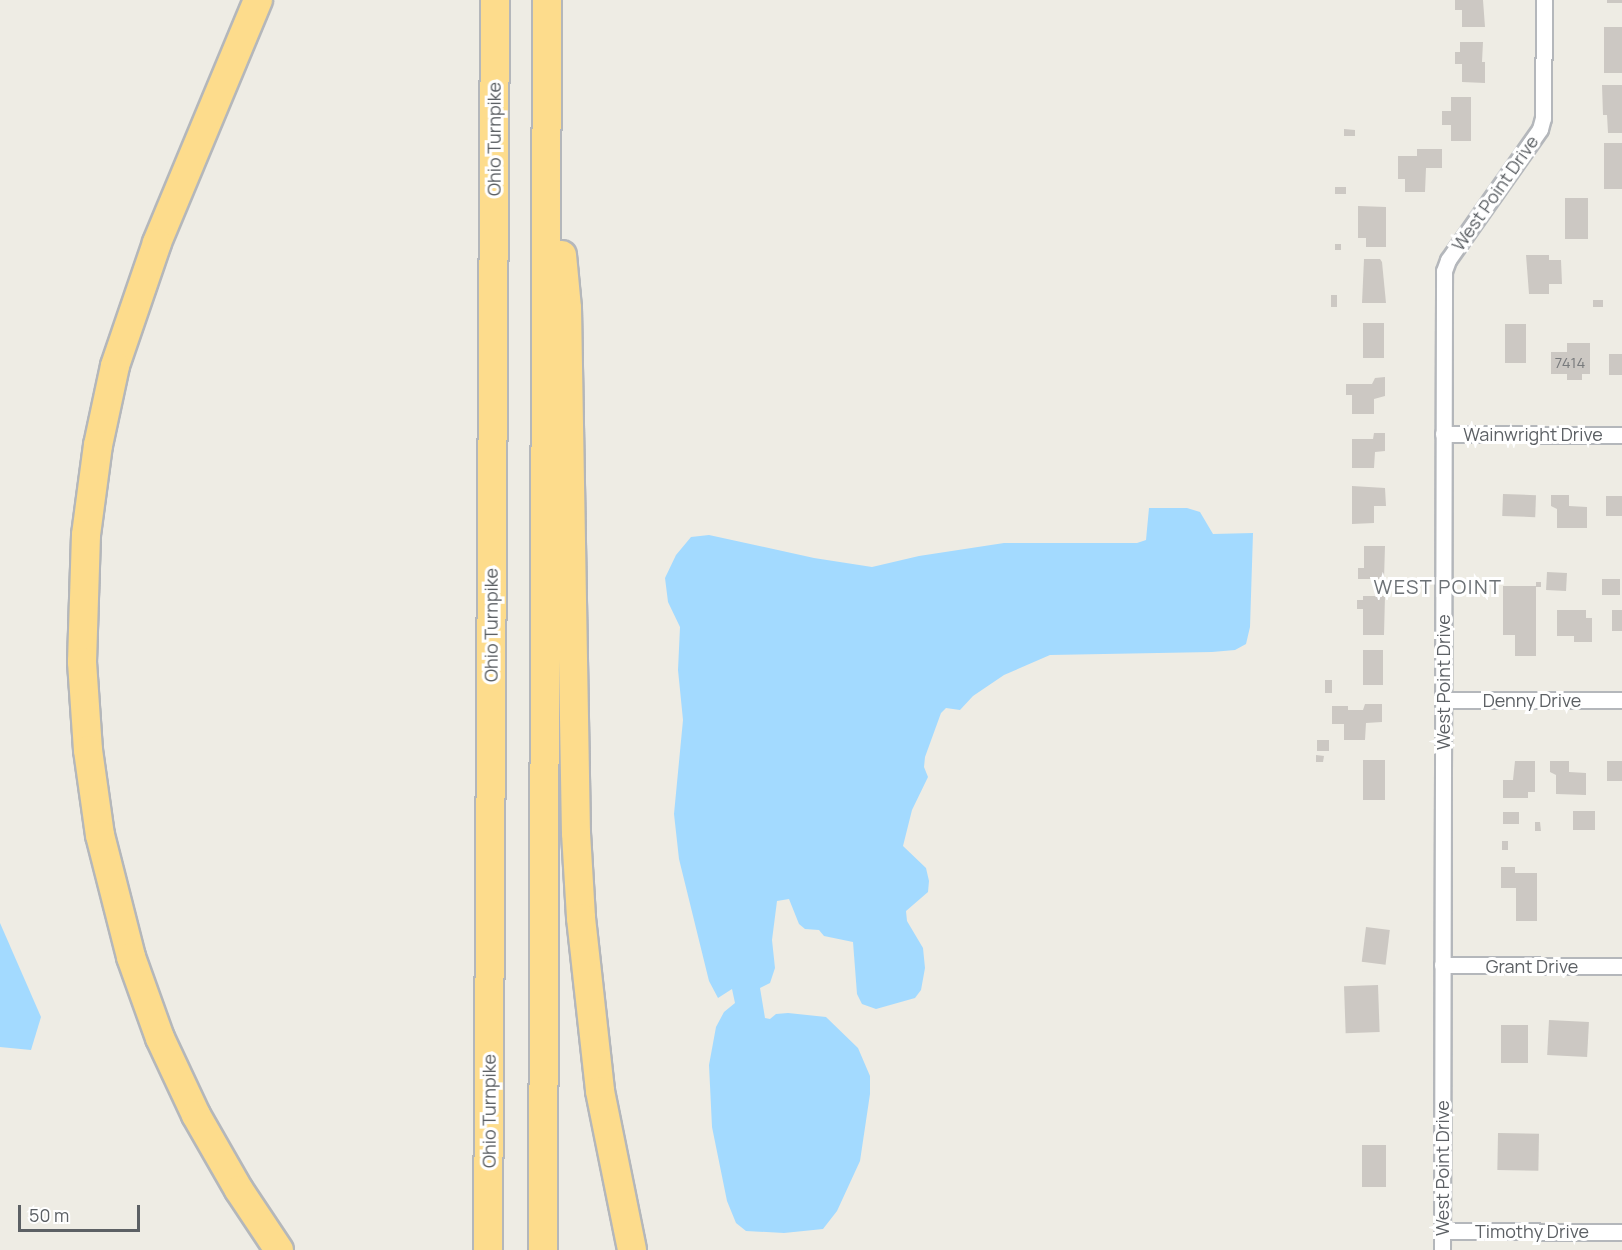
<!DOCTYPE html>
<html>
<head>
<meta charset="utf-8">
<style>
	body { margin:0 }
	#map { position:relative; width:1622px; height:1250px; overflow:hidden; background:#eeece4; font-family:Manrope,sans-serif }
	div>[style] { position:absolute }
	.water>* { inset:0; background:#a3daff }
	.building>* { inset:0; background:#ccc8c3; transform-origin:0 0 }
	.roads { filter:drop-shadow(2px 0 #b4b7bb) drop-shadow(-2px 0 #b4b7bb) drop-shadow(0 2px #b4b7bb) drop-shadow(0 -2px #b4b7bb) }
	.minor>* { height:15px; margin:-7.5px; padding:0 7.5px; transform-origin:7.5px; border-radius:7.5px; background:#fff }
	.motorway>* { height:28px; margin:-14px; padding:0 14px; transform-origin:14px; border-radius:14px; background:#fddc8c }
	span { translate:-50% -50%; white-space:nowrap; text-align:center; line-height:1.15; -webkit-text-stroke:6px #fff; paint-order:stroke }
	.number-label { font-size:15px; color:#787a7c }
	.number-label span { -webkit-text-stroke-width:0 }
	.street-label { font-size:18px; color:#5c6064 }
	.neighbourhood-label { font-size:20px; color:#6d7276; letter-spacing:1.5px }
	.scale { position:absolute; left:18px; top:1205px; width:122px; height:27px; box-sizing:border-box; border:3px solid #5c6064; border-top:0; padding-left:8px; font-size:18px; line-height:21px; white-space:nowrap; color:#5c6064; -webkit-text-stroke:4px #fff; paint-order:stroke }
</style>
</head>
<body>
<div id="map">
	<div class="water">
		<i style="clip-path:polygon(1149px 508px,1187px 508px,1200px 512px,1213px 534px,1253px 533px,1250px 627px,1246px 644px,1235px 650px,1212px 652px,1050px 655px,1004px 675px,973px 696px,960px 710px,946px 708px,941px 713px,925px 757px,924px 767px,928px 777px,912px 810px,903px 846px,926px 868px,929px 881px,928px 892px,906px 911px,907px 921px,923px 948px,925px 968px,921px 990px,915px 998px,876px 1009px,862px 1004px,857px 994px,853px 942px,824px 936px,819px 930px,805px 929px,799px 924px,789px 899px,777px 901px,772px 940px,775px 968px,770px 983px,760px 988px,765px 1018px,770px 1019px,776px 1014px,788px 1013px,826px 1017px,858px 1048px,870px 1076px,870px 1094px,860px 1161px,837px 1211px,823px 1229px,784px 1233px,746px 1231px,736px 1223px,727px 1201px,712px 1127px,709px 1065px,716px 1027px,724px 1012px,735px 1003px,732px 989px,718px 998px,709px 981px,679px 859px,674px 814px,683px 720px,678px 670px,680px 627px,668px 602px,665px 578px,676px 555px,691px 537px,709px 535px,814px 558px,872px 567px,919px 556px,1004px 543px,1137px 543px,1146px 540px)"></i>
		<i style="clip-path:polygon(0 923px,41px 1017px,31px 1050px,0 1047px)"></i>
	</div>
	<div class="building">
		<i style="clip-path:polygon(1455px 0,1483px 0,1485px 27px,1462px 27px,1462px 10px,1455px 10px)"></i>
		<i style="left:1607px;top:0;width:15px;height:3px"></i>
		<i style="left:1604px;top:27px;width:18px;height:46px"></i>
		<i style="clip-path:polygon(1460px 42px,1483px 42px,1482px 62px,1485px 62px,1485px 83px,1462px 82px,1462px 64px,1455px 64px,1455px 52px,1460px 52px)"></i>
		<i style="clip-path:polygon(1602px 85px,1622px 85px,1622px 133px,1608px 133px,1607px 115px,1603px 115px)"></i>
		<i style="clip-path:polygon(1451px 97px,1471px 97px,1471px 141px,1451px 141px,1451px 125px,1442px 125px,1442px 111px,1451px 111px)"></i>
		<i style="clip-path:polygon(1344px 129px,1355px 130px,1355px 136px,1344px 136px)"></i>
		<i style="left:1604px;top:143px;width:18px;height:46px"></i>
		<i style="clip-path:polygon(1417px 149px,1442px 149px,1442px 168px,1426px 168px,1425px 192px,1405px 192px,1405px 179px,1398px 179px,1398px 156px,1417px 156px)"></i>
		<i style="left:1335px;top:187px;width:11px;height:7px"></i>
		<i style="left:1565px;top:198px;width:23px;height:41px"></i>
		<i style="clip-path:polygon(1358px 206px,1386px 207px,1386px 247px,1366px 247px,1366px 238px,1358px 238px)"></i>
		<i style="left:1335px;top:244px;width:6px;height:6px"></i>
		<i style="clip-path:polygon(1526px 255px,1549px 255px,1549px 260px,1561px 260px,1562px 284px,1549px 284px,1549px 294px,1529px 294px)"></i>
		<i style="clip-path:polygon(1364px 259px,1380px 259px,1382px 262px,1386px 303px,1362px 303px)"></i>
		<i style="left:1331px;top:295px;width:6px;height:12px"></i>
		<i style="left:1593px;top:300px;width:10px;height:7px"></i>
		<i style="left:1363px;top:323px;width:21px;height:35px"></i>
		<i style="left:1505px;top:324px;width:21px;height:39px"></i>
		<i style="clip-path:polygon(1567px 343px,1590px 343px,1590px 374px,1582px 374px,1582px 380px,1567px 380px,1567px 374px,1551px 374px,1551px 352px,1567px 352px)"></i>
		<i style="left:1609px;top:354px;width:13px;height:21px"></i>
		<i style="clip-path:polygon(1385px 377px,1385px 396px,1374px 399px,1374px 414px,1352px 414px,1352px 395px,1346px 395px,1346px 384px,1372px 384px,1375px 378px)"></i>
		<i style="clip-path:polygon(1374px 433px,1385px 433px,1385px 451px,1375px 452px,1374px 468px,1352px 468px,1352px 439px,1373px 439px)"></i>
		<i style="clip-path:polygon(1352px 486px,1385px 488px,1386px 506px,1374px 506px,1374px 523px,1352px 524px)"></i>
		<i style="left:1503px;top:494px;width:33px;height:22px;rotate:2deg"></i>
		<i style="clip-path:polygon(1551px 495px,1569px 495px,1569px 506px,1587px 507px,1587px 528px,1557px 528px,1557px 509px,1551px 506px)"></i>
		<i style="left:1606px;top:496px;width:16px;height:20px"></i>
		<i style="clip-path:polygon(1364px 546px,1385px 546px,1384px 579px,1358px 579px,1358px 568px,1364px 568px)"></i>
		<i style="left:1547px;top:572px;width:20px;height:18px;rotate:3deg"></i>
		<i style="left:1602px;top:579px;width:18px;height:16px"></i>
		<i style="clip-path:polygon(1536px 582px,1541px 582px,1541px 587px,1536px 587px,1536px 656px,1515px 656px,1515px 635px,1503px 635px,1503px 586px,1536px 586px)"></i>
		<i style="clip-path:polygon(1363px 596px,1385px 596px,1384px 635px,1363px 635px,1363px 609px,1357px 609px,1357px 600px,1363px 600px)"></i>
		<i style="clip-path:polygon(1557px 610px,1586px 610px,1586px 618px,1592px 618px,1592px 642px,1574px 642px,1574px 636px,1557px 636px)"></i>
		<i style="left:1612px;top:610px;width:10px;height:21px"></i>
		<i style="left:1363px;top:650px;width:20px;height:35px"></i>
		<i style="left:1325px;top:680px;width:7px;height:13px"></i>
		<i style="clip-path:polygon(1365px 704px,1382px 704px,1382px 722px,1366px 723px,1365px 740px,1344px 740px,1344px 724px,1332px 724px,1332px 706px,1348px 706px,1348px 710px,1363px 710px)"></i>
		<i style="left:1317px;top:740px;width:12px;height:11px"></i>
		<i style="clip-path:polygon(1316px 755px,1324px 756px,1323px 762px,1316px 762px)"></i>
		<i style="left:1363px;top:760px;width:22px;height:40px"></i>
		<i style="clip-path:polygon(1515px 761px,1535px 761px,1535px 792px,1528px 792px,1528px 798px,1503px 798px,1503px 780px,1513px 780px)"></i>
		<i style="clip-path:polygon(1550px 761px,1569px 761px,1569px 772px,1586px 773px,1586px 795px,1556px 794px,1556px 775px,1550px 772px)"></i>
		<i style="left:1607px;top:761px;width:15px;height:20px"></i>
		<i style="left:1573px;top:811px;width:22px;height:19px"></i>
		<i style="left:1503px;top:812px;width:16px;height:12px"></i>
		<i style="clip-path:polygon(1535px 822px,1540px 822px,1541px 831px,1535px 831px)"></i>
		<i style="left:1502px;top:841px;width:6px;height:9px"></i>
		<i style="clip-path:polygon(1501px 867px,1515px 867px,1515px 873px,1537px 873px,1537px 921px,1516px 921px,1516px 888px,1501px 888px)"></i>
		<i style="left:1366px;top:927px;width:24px;height:35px;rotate:7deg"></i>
		<i style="left:1378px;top:985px;width:47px;height:34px;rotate:88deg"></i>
		<i style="left:1549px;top:1020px;width:40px;height:35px;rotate:3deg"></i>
		<i style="left:1501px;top:1025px;width:27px;height:38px"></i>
		<i style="left:1498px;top:1133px;width:41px;height:37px;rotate:1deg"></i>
		<i style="left:1362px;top:1145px;width:24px;height:42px"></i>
	</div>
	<div class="roads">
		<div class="minor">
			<i style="left:1443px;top:434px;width:179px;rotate:0.3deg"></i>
			<i style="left:1443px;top:700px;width:179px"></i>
			<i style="left:1442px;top:965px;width:180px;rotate:0.3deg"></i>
			<i style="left:1442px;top:1231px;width:180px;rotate:0.3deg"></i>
			<i style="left:1442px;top:1250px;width:979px;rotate:-89.88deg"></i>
			<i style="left:1444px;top:271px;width:12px;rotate:-70deg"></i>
			<i style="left:1448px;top:260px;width:160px;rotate:-54.9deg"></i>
			<i style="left:1540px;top:129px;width:11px;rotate:-75deg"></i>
			<i style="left:1543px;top:118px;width:118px;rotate:-89.5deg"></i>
		</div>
		<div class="motorway">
			<i style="left:258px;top:0;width:263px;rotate:112.6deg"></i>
			<i style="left:157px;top:243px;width:130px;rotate:108.9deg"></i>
			<i style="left:115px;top:366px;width:81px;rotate:102.1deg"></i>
			<i style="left:98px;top:445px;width:91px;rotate:97.6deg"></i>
			<i style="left:86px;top:535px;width:127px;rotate:91.8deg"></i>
			<i style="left:82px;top:662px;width:88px;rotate:86.1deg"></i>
			<i style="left:88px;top:750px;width:86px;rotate:82deg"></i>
			<i style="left:100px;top:835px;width:126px;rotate:75.7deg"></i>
			<i style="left:131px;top:957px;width:86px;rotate:70.3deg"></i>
			<i style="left:160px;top:1038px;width:85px;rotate:64.9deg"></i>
			<i style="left:196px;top:1115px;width:86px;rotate:60.2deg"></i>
			<i style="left:239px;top:1190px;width:72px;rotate:56.3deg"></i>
			<i style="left:562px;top:255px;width:53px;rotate:84.6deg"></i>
			<i style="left:567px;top:308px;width:525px;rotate:89.02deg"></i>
			<i style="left:576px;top:833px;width:85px;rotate:86.6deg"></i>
			<i style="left:581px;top:918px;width:174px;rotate:83.7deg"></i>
			<i style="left:600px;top:1091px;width:162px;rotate:78.6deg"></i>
			<i style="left:488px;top:1250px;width:1250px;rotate:-89.68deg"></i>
			<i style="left:543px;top:1250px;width:1250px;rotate:-89.82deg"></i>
		</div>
	</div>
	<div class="number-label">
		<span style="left:1570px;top:363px">7414</span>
	</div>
	<div class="street-label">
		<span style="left:494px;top:139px;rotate:-90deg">Ohio Turnpike</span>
		<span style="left:1495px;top:193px;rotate:-55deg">West Point Drive</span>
		<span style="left:1533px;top:434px">Wainwright Drive</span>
		<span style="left:491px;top:625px;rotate:-90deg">Ohio Turnpike</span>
		<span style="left:1443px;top:682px;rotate:-90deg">West Point Drive</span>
		<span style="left:1532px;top:700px">Denny Drive</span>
		<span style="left:1532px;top:966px">Grant Drive</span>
		<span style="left:489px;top:1111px;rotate:-90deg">Ohio Turnpike</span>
		<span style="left:1442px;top:1168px;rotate:-90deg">West Point Drive</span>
		<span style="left:1532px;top:1231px">Timothy Drive</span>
	</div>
	<div class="neighbourhood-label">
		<span style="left:1438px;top:586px">WEST POINT</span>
	</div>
	<div class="scale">50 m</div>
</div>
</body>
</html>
